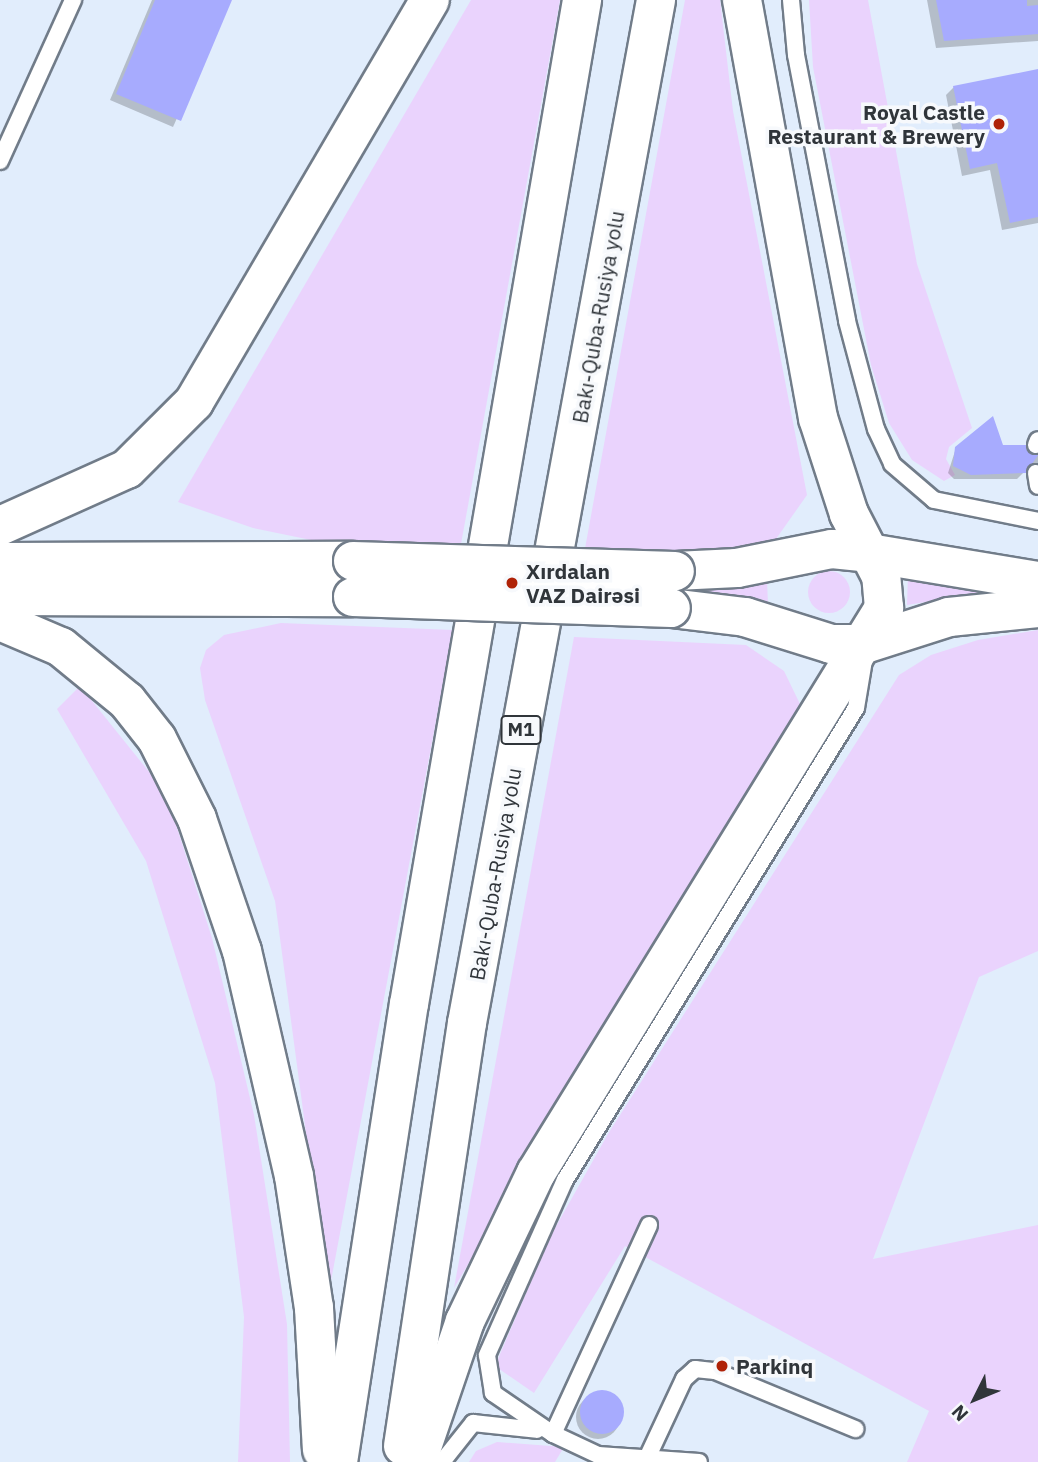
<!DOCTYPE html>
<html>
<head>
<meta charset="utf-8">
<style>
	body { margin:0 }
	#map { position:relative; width:1038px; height:1462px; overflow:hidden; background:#e1edfc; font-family:"IBM Plex Sans",sans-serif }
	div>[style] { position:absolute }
	.green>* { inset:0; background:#ead3fd }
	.round { border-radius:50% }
	.shadow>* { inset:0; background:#0003 }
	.building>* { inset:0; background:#a7abfe }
	.roads { filter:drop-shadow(2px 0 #717c89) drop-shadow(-2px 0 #717c89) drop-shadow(0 2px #717c89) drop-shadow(0 -2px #717c89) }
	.service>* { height:16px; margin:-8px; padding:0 8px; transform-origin:8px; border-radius:8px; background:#fff }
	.secondary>* { height:38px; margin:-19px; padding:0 19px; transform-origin:19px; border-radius:19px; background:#fff }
	.trunk>* { height:38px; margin:-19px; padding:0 19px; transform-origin:19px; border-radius:19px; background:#fff }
	.bridges { filter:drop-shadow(2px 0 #717c89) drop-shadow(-2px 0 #717c89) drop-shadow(0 2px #717c89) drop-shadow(0 -2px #717c89) }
	.trunk-bridge>* { height:38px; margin:-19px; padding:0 19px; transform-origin:19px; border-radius:19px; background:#fff }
	.dots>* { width:19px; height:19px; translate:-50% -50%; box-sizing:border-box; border:4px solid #f7f9fc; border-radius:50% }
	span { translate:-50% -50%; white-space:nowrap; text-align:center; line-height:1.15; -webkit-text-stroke:7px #f7f9fc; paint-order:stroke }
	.shield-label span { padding:2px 5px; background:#f7f9fc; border:2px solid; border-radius:5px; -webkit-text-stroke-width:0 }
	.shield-label { font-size:19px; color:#30353a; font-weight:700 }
	.poi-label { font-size:21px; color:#30353a; font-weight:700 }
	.right { translate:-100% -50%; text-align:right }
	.left { translate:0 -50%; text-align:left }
	.street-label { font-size:21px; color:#30353a }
	.north { position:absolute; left:940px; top:1364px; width:70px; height:70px; -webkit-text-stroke:5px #f7f9fc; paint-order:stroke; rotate:227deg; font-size:19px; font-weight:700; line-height:28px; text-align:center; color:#30353a }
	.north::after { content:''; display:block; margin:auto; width:24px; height:32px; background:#30353a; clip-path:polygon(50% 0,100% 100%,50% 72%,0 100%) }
</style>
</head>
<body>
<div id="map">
	<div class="green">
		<i style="clip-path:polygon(471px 0,560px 0,461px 544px,316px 541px,253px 528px,178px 502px)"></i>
		<i style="clip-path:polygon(685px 0,720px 0,733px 111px,807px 495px,776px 539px,739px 552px,584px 554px)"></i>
		<i style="clip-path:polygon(809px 0,868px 0,917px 264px,972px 428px,949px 447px,946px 459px,955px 475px,944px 481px,912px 460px,889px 423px,871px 365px,813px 67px)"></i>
		<i class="round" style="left:808px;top:571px;width:42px;height:42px"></i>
		<i style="clip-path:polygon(908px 575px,981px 593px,907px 605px)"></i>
		<i style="clip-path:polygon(767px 581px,768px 604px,685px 589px)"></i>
		<i style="clip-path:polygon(281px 623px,453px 630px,328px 1297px,275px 901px,205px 700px,200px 668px,206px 650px,224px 635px)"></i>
		<i style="clip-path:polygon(1038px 630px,1038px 951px,979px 977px,873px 1259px,1038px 1225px,1038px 1462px,907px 1462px,929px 1411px,625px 1246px,534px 1393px,495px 1366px,550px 1237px,608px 1134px,899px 675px,931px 655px,978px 640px)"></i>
		<i style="clip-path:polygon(574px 637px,746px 645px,784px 671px,800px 704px,454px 1288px)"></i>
		<i style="clip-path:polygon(80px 686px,166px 793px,212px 938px,254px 1115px,287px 1324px,290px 1462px,238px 1462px,244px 1317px,215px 1083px,146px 861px,57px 709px)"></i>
		<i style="clip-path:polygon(497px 1442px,564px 1447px,555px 1462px,469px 1462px,476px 1451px)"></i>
	</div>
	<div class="shadow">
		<i style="clip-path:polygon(152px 0,230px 0,173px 127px,110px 100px)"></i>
		<i style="clip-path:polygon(927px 0,1038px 0,1038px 41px,936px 48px)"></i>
		<i style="clip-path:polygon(1038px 70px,1038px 223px,1002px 230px,990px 170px,962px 176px,946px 95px,954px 87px)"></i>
		<i style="clip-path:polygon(1002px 447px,1038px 454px,1038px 477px,1028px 468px,1017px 479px,954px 479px,948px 473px,956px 448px)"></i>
		<i class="round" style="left:576px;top:1395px;width:44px;height:44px"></i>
	</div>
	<div class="building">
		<i style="clip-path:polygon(155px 0,232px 0,181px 121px,116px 94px)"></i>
		<i style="clip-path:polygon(936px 0,1027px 0,1027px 6px,1038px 5px,1038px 34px,944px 41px)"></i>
		<i style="clip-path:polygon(1038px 69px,1038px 217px,1010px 223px,997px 163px,970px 169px,953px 86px)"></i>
		<i style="clip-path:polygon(993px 416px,1003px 445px,1026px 445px,1038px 455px,1026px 473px,971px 475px,953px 466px,955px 447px)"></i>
		<i class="round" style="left:580px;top:1390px;width:44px;height:44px"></i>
	</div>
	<div class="roads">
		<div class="service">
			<i style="left:791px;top:0;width:55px;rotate:84.8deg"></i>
			<i style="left:796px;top:55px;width:271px;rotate:79.1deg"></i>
			<i style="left:847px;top:321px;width:112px;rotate:75deg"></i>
			<i style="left:876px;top:429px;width:38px;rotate:65deg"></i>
			<i style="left:892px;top:464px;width:55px;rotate:40.6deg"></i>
			<i style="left:934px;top:500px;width:106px;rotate:11.4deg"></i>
			<i style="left:0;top:161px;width:177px;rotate:-65.6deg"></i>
			<i style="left:1036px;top:445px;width:5px;rotate:-68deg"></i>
			<i style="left:1036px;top:473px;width:13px;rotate:81deg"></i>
			<i style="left:553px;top:1434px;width:230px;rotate:-65.3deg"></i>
			<i style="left:649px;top:1454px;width:83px;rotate:-65deg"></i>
			<i style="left:684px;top:1379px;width:15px;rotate:-42deg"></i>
			<i style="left:695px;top:1369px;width:20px;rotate:6deg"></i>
			<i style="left:715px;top:1371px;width:152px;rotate:22.5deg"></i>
			<i style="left:442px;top:1462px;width:50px;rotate:-51.5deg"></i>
			<i style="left:473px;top:1423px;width:64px;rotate:6.2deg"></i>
			<i style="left:699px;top:1462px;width:101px;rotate:-176deg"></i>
			<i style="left:598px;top:1455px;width:50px;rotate:-155deg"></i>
			<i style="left:553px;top:1434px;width:73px;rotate:-145.7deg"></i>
			<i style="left:493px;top:1393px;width:38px;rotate:-99deg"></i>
			<i style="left:487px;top:1355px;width:192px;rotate:-66deg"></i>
			<i style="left:565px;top:1180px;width:554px;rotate:-58.35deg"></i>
			<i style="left:856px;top:708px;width:55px;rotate:-80.5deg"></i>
		</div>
		<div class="secondary">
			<i style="left:869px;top:553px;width:171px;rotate:9.4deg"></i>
			<i style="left:865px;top:644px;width:88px;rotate:-17.8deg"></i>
			<i style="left:949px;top:617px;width:89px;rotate:-5.8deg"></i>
		</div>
		<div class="trunk">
			<i style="left:0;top:526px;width:139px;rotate:-24.2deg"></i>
			<i style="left:127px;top:469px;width:95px;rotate:-45deg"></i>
			<i style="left:194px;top:402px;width:466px;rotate:-59.6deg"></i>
			<i style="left:0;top:562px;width:353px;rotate:-0.2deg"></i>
			<i style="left:675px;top:571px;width:62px;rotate:-2.8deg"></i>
			<i style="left:737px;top:568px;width:97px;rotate:-11.3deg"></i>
			<i style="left:832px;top:549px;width:37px;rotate:6deg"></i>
			<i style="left:0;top:596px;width:353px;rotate:0.2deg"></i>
			<i style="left:671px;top:608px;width:75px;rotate:6.9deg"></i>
			<i style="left:745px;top:617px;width:90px;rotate:17.4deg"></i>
			<i style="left:831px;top:644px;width:34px"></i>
			<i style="left:0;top:621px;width:66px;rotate:23.1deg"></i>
			<i style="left:61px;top:647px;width:85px;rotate:39.3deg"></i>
			<i style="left:127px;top:701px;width:48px;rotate:51.7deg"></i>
			<i style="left:157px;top:739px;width:89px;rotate:63.4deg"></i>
			<i style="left:197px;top:819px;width:139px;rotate:71.2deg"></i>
			<i style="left:242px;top:951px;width:231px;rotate:77deg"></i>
			<i style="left:294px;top:1176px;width:134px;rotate:81.4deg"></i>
			<i style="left:314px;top:1308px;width:142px;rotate:86.8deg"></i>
			<i style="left:403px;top:1446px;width:428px;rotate:-81.4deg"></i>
			<i style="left:467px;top:1023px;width:1040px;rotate:-79.53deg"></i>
			<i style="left:338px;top:1462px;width:463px;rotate:-81.2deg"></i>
			<i style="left:409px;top:1004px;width:1019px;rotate:-80.22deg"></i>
			<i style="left:417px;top:1462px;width:149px;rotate:-71.2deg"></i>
			<i style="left:465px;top:1321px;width:164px;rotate:-64.4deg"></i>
			<i style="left:536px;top:1173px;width:664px;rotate:-58.37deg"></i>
			<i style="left:884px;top:608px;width:32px;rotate:-95deg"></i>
			<i style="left:881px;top:576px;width:70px;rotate:-117.3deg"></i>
			<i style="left:849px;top:514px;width:101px;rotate:-107.9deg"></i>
			<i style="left:818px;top:418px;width:425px;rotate:-100.3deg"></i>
		</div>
	</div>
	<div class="bridges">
		<div class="trunk-bridge">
			<i style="left:353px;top:561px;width:322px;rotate:1.8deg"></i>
			<i style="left:353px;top:597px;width:318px;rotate:2deg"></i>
		</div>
	</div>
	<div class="dots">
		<i style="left:999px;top:124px;background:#af2207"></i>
		<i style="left:512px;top:583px;background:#af2207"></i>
		<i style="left:722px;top:1366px;background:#af2207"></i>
	</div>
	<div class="shield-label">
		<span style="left:521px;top:730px">M1</span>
	</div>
	<div class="poi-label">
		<span class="right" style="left:985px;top:124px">Royal Castle<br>Restaurant &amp; Brewery</span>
		<span class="left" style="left:526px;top:583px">Xırdalan<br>VAZ Dairəsi</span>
		<span class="left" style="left:736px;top:1366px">Parkinq</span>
	</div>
	<div class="street-label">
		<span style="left:598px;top:317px;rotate:-80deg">Bakı-Quba-Rusiya yolu</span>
		<span style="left:495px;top:874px;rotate:-80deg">Bakı-Quba-Rusiya yolu</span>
	</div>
	<div class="north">N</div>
</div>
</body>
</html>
